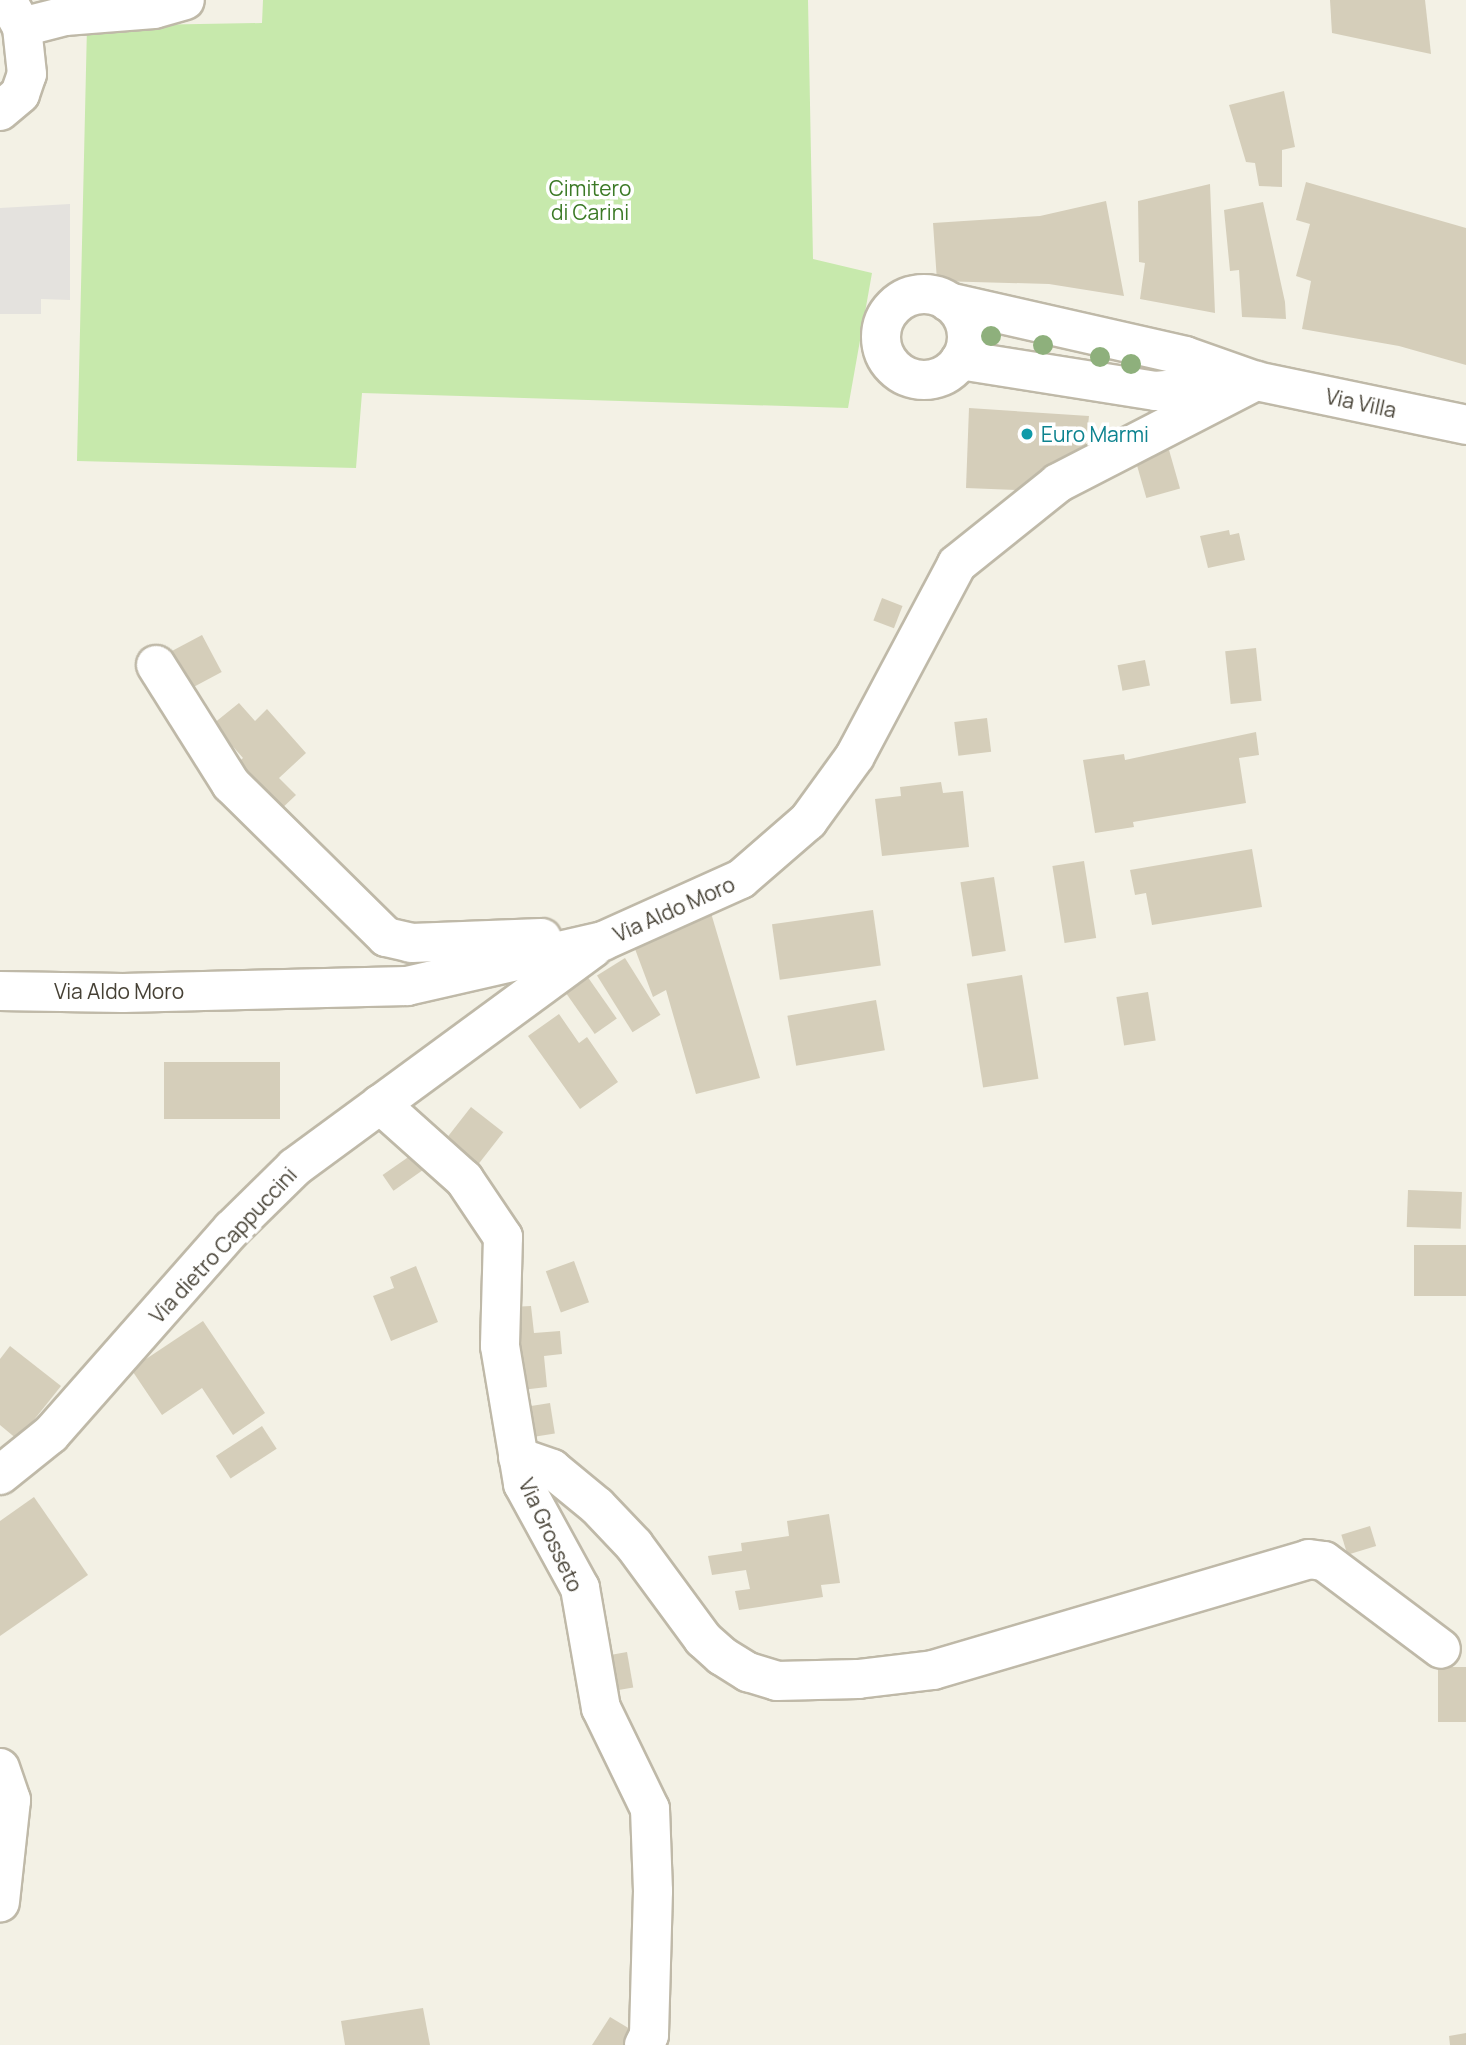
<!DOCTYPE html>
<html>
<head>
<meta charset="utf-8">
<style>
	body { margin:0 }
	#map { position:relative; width:1466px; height:2045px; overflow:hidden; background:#f3f1e5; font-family:Manrope,sans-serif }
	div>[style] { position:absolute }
	.green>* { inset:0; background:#c7e9ac }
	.parking>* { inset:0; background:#e4e2de }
	.building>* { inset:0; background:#d5ceba; transform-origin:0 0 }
	.roads { filter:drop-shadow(2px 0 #bfb9a8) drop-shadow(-2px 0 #bfb9a8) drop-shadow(0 2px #bfb9a8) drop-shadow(0 -2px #bfb9a8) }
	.street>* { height:38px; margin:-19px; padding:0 19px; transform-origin:19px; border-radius:19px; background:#fff }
	.street>.ring { margin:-19px; padding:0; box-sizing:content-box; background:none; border:38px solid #fff; border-radius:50% }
	.trees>* { width:20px; height:20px; margin:-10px; border-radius:50%; background:#8eb07c }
	.dots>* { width:19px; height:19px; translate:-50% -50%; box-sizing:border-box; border:4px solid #fff; border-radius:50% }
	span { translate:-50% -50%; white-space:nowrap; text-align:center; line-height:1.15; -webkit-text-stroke:7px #fff; paint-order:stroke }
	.park-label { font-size:21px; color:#3c7a26 }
	.street-label { font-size:21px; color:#464135 }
	.culture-label { font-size:21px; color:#0d838f }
	.left { translate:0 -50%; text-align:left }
</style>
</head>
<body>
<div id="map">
	<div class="green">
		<i style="clip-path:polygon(263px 0,808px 0,813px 259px,872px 273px,848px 408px,362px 393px,356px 468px,77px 461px,87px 26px,262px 23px)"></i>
	</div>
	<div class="parking">
		<i style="clip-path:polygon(70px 204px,70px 300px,41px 299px,41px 314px,0 314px,0 208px)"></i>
	</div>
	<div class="building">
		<i style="clip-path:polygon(1330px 0,1425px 0,1431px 54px,1332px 33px)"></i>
		<i style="clip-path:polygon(1284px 91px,1295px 147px,1282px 150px,1282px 187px,1259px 186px,1255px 163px,1246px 162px,1229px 105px)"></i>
		<i style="clip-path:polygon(1306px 182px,1466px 228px,1466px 365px,1399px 346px,1302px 329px,1311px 281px,1296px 276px,1310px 224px,1296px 220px)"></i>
		<i style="clip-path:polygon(1210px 184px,1215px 313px,1140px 299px,1145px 263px,1139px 262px,1138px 201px)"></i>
		<i style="clip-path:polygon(1106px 201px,1124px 296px,1049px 284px,937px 281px,933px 223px,1040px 216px)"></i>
		<i style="clip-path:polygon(1263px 202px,1285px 302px,1286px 319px,1242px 317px,1239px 270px,1230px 271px,1224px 210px)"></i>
		<i style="clip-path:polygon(969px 408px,1089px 416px,1085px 452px,1016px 490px,966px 488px)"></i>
		<i style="left:1169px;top:450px;width:40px;height:35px;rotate:74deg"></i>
		<i style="clip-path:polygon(1229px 530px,1230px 535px,1239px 533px,1245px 560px,1208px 568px,1200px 536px)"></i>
		<i style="left:882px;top:598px;width:22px;height:24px;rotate:21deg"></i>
		<i style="left:202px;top:635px;width:42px;height:42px;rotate:62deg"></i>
		<i style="left:1256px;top:648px;width:53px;height:31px;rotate:84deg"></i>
		<i style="left:1145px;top:660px;width:26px;height:28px;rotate:79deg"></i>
		<i style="clip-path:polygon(239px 703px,255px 721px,267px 709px,306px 753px,279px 778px,296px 795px,278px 812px,234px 766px,243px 758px,213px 724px)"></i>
		<i style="left:987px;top:718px;width:34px;height:33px;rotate:83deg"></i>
		<i style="clip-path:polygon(1256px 732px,1259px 755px,1239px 758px,1246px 803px,1133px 822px,1134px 827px,1095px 833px,1083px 760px,1124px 754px,1125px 760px)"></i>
		<i style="clip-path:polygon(941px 782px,943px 793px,963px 791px,969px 847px,882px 856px,875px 799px,901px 796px,900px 787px)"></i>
		<i style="clip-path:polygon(1252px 849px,1262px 907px,1152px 925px,1146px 893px,1135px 895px,1130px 870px)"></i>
		<i style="left:1084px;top:861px;width:78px;height:32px;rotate:81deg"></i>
		<i style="left:994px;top:877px;width:75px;height:34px;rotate:81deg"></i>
		<i style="left:873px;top:910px;width:56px;height:102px;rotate:82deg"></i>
		<i style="clip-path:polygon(711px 913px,760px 1078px,696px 1094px,666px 990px,653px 997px,635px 949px)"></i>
		<i style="left:625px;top:958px;width:67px;height:33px;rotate:58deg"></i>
		<i style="left:1022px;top:975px;width:105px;height:56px;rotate:81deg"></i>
		<i style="left:587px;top:976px;width:52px;height:27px;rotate:55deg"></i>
		<i style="left:1148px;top:992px;width:49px;height:32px;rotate:81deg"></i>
		<i style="left:876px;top:1000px;width:51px;height:90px;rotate:80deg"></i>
		<i style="clip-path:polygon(559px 1014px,579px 1043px,587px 1037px,618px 1082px,580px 1109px,528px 1036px)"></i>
		<i style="left:164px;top:1062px;width:116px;height:57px"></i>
		<i style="left:471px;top:1107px;width:41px;height:46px;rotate:38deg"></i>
		<i style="left:417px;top:1151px;width:19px;height:42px;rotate:55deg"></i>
		<i style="left:1408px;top:1190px;width:54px;height:37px;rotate:2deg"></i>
		<i style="left:1414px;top:1245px;width:52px;height:51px"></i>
		<i style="left:574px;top:1261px;width:44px;height:30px;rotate:70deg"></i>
		<i style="clip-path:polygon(416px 1266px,438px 1322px,391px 1341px,373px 1296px,394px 1288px,390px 1277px)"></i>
		<i style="clip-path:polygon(531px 1306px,534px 1333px,560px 1331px,562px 1354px,544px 1356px,547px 1387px,513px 1391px,510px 1307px)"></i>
		<i style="clip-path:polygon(203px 1321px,265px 1413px,233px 1435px,202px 1388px,162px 1415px,131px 1369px)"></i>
		<i style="clip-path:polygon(10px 1346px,61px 1386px,18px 1440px,0 1425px,0 1359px)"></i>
		<i style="left:550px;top:1403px;width:31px;height:32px;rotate:81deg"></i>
		<i style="left:262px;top:1426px;width:27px;height:55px;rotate:57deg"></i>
		<i style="clip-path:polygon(34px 1497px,88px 1575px,0 1636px,0 1521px)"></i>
		<i style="clip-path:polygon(829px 1514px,840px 1583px,821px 1585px,823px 1597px,739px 1610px,735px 1591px,750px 1589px,746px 1570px,712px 1575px,708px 1556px,742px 1551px,741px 1543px,789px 1536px,787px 1521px)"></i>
		<i style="left:1370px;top:1526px;width:21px;height:30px;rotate:73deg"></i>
		<i style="left:627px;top:1652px;width:36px;height:31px;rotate:80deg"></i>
		<i style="left:1466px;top:1667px;width:55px;height:28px;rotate:90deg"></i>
		<i style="clip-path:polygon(423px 2008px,430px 2045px,345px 2045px,341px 2021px)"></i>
		<i style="clip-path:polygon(610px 2017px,635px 2032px,628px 2045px,592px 2045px)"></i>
		<i style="clip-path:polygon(1466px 2033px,1466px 2045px,1450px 2045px,1449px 2036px)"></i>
	</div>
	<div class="roads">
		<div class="street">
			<i style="left:22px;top:27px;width:44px;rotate:-14.3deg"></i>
			<i style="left:65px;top:16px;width:89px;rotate:-4.5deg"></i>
			<i style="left:154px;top:9px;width:32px;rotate:-16deg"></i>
			<i style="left:0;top:111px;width:26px;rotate:-40deg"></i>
			<i style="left:20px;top:94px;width:21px;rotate:-71deg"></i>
			<i style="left:27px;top:74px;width:47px;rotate:-96.1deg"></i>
			<i style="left:22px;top:27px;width:31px;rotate:-119deg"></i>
			<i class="ring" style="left:881px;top:294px;width:48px;height:48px"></i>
			<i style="left:948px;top:302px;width:243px;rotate:12.8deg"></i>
			<i style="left:1185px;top:356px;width:75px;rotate:19.4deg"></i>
			<i style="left:1256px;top:381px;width:215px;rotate:11.8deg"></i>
			<i style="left:960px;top:360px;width:198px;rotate:9deg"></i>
			<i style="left:1156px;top:391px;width:73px;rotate:-5.5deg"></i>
			<i style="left:156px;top:665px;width:141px;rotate:57.8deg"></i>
			<i style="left:231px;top:784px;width:218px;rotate:44.6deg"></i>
			<i style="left:386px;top:937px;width:26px;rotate:13deg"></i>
			<i style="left:411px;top:943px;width:131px;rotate:-2.2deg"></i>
			<i style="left:0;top:991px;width:123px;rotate:0.9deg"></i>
			<i style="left:123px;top:993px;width:284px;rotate:-1.4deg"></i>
			<i style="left:407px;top:986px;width:201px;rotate:-12.9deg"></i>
			<i style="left:603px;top:941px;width:151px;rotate:-24.2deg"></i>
			<i style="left:741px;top:879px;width:89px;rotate:-40.9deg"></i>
			<i style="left:808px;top:821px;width:80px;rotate:-54.1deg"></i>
			<i style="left:855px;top:756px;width:217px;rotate:-62deg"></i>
			<i style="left:957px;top:564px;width:129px;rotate:-38.7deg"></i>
			<i style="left:1058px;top:483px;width:223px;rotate:-27.3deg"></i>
			<i style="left:380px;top:1104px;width:113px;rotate:41.8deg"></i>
			<i style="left:464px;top:1179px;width:70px;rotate:56.1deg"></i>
			<i style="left:503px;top:1237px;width:109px;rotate:91.6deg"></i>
			<i style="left:500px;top:1346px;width:140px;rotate:80.5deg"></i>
			<i style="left:523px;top:1484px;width:119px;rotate:61.3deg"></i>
			<i style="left:580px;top:1588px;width:122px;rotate:80.1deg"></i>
			<i style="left:601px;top:1708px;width:112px;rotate:64.1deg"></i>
			<i style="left:650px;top:1809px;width:82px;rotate:87.9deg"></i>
			<i style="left:653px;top:1891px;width:144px;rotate:91.6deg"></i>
			<i style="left:649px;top:2035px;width:11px;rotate:117deg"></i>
			<i style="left:518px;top:1457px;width:36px;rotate:19deg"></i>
			<i style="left:552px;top:1469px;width:58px;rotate:39.4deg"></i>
			<i style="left:597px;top:1506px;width:54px;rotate:46.5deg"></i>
			<i style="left:634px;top:1545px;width:117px;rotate:53.7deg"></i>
			<i style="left:703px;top:1639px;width:25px;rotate:42deg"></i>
			<i style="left:722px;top:1656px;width:31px;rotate:32deg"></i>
			<i style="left:748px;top:1672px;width:30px;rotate:17deg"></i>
			<i style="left:777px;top:1681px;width:81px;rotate:-1.4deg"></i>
			<i style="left:858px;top:1679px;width:76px;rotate:-6.8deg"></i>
			<i style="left:933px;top:1670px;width:392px;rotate:-16.4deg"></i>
			<i style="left:1309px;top:1559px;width:15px;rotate:8deg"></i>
			<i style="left:1324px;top:1561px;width:146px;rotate:36.9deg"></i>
			<i style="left:0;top:1475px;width:65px;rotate:-38.8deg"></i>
			<i style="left:51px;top:1434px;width:273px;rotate:-48.6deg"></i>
			<i style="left:232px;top:1229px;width:88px;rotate:-44.5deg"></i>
			<i style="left:295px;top:1167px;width:370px;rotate:-36.3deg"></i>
			<i style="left:0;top:1768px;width:34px;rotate:71deg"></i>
			<i style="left:11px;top:1800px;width:103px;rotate:96.2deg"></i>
		</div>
	</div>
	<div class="trees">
		<i style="left:991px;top:336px"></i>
		<i style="left:1043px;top:345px"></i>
		<i style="left:1100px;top:357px"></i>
		<i style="left:1131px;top:364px"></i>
	</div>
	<div class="dots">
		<i style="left:1027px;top:434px;background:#0f9aa8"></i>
	</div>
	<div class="park-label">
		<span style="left:590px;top:200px">Cimitero<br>di Carini</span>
	</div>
	<div class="street-label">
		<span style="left:1361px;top:403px;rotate:12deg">Via Villa</span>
		<span style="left:674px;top:909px;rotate:-24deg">Via Aldo Moro</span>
		<span style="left:119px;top:991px">Via Aldo Moro</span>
		<span style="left:223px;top:1245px;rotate:-47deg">Via dietro Cappuccini</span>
		<span style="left:551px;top:1535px;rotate:65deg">Via Grosseto</span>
	</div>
	<div class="culture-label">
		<span class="left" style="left:1041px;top:434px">Euro Marmi</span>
	</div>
</div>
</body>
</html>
